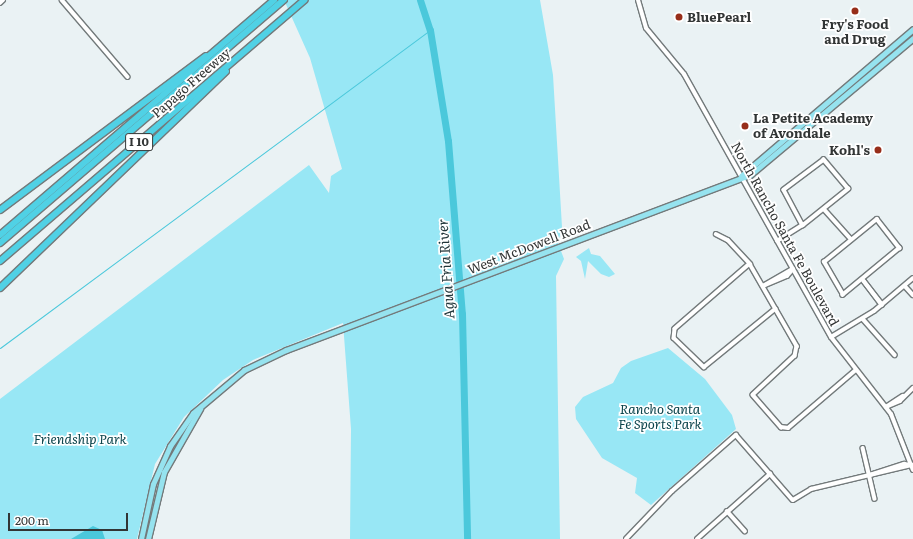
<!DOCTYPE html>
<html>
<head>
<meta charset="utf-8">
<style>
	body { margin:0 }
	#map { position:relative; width:913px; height:539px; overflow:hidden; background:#eaf2f4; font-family:Literata,serif }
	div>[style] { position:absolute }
	.green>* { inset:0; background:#98e7f5 }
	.water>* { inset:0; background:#4bc8db }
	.stream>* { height:1px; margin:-0.5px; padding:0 0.5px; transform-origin:0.5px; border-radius:0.5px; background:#4bc8db }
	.river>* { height:7px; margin:-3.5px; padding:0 3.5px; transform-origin:3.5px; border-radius:3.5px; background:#4bc8db }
	.roads { filter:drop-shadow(1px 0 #737a7b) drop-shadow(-1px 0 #737a7b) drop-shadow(0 1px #737a7b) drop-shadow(0 -1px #737a7b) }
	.minor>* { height:3.5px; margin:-1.75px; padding:0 1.75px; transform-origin:1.75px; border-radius:1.75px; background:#fff }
	.tertiary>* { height:4px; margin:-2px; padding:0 2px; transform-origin:2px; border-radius:2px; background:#fff }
	.primary>* { height:5px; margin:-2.5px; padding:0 2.5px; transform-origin:2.5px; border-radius:2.5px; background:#96e3ef }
	.motorway>* { height:6px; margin:-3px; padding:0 3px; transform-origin:3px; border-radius:3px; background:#50d1e5 }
	.dots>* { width:11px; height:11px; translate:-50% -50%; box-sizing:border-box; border:2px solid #fff; border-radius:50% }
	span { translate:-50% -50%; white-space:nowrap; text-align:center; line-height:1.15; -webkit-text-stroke:3.5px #fff; paint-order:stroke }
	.shield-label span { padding:1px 3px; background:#fff; border:1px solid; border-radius:3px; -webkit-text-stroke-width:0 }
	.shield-label { font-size:12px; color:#323535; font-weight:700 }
	.poi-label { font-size:13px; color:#323535; font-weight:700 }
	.left { translate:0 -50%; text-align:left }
	.right { translate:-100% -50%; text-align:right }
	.street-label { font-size:13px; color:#323535 }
	.park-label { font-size:13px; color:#0b444c; font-style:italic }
	.water-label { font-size:14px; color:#203539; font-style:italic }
	.scale { position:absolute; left:8px; top:513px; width:120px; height:18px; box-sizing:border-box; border:2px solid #323535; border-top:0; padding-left:5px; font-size:12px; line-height:14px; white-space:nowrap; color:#323535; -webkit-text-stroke:3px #fff; paint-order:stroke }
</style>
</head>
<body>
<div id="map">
	<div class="green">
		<i style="clip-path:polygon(284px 0,540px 0,553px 75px,562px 227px,558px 243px,564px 259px,556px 276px,560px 539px,350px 539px,351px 429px,343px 323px,253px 360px,223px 380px,184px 417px,155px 464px,137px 539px,0 539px,0 399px,309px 165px,329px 193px,331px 176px,342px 169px,310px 58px)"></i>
		<i style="clip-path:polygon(589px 248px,591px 254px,600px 256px,615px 274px,609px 277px,601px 274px,588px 261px,585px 279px,581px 261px,576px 257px)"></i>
		<i style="clip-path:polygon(668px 348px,705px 379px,732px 415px,736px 429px,651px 505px,635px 493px,637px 478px,602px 458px,576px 419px,575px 407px,583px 397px,613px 383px,621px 368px,631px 361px)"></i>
	</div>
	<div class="water">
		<i style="clip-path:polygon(93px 526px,102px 530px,105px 539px,71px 539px)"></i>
	</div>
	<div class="stream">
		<i style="left:0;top:348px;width:535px;rotate:-36.48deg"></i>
	</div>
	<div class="river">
		<i style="left:420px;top:0;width:32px;rotate:72deg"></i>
		<i style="left:430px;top:30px;width:112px;rotate:80.8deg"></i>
		<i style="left:448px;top:141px;width:174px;rotate:85.4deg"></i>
		<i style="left:462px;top:314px;width:225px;rotate:88.7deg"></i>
	</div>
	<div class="roads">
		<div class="minor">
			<i style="left:62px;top:0;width:101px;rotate:49.4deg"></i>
			<i style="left:0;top:3px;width:4px;rotate:-45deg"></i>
			<i style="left:824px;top:209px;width:40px;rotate:48deg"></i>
			<i style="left:877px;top:219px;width:37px;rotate:52deg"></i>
			<i style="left:900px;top:248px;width:74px;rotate:140.5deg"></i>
			<i style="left:843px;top:295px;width:38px;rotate:-120deg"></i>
			<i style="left:824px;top:262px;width:68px;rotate:-39.1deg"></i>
			<i style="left:716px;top:234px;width:13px;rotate:27deg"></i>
			<i style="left:728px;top:240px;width:33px;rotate:47deg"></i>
			<i style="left:750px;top:264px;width:95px;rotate:60.2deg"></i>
			<i style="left:797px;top:346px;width:10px;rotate:101deg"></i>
			<i style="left:795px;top:356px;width:57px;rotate:137.1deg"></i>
			<i style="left:753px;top:395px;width:43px;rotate:48.8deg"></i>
			<i style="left:781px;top:427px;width:7px;rotate:8deg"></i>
			<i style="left:788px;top:428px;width:89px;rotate:-40.5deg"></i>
			<i style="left:777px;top:241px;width:31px;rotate:-32deg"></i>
			<i style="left:803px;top:225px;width:58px;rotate:-38.7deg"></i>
			<i style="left:848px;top:189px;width:38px;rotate:-130deg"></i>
			<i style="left:824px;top:160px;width:50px;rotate:143.1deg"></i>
			<i style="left:784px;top:190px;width:40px;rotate:62deg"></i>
			<i style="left:750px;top:264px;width:99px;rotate:139.1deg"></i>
			<i style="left:675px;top:329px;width:9px;rotate:96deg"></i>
			<i style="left:674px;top:338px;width:42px;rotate:44deg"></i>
			<i style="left:704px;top:367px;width:92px;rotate:-39.2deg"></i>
			<i style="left:864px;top:281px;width:30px;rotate:53deg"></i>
			<i style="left:864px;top:281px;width:29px;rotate:52deg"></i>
			<i style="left:763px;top:286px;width:26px;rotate:-23deg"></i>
			<i style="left:787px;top:276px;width:9px;rotate:-49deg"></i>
			<i style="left:763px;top:286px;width:34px;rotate:-30deg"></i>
			<i style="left:905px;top:286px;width:12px;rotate:48deg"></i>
			<i style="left:863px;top:319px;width:48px;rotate:48.4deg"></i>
			<i style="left:886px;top:407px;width:15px;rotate:-23deg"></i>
			<i style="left:900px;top:401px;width:18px;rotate:-45deg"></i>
			<i style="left:886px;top:407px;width:20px;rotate:-33deg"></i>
			<i style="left:863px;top:448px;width:52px;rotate:76.8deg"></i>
			<i style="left:870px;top:475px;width:36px;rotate:-18deg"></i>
			<i style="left:904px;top:464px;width:8px;rotate:7deg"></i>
			<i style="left:727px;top:511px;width:27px;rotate:48deg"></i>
			<i style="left:626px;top:539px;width:66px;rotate:-46.2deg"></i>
			<i style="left:672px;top:491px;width:85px;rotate:-41.2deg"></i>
			<i style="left:736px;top:435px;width:86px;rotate:48.8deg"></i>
			<i style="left:793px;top:500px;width:21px;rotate:-31deg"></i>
			<i style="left:811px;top:489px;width:104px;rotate:-13.4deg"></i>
			<i style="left:697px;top:539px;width:98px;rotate:-41.7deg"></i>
		</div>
		<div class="tertiary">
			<i style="left:638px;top:0;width:29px;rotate:74deg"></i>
			<i style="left:646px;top:28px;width:60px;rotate:50.4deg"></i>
			<i style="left:684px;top:74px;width:301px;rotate:60.8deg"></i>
			<i style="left:831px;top:337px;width:98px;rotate:52.1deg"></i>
			<i style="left:891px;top:414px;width:60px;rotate:68.6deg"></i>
			<i style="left:831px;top:337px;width:50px;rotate:-31.2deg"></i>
			<i style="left:874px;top:311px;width:51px;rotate:-40.2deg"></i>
		</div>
		<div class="primary">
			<i style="left:741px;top:176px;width:226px;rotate:-40.5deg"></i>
			<i style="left:141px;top:539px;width:56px;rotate:-77.7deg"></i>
			<i style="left:153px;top:484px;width:42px;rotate:-65.9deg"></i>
			<i style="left:170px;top:446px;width:40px;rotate:-55.1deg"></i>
			<i style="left:193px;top:413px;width:67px;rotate:-40.1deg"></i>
			<i style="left:244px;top:370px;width:47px;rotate:-25.5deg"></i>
			<i style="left:286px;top:350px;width:496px;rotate:-20.7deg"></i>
			<i style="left:750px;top:175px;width:213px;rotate:-40deg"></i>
			<i style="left:148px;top:539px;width:69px;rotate:-76.6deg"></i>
			<i style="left:164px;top:472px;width:73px;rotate:-60.3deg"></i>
		</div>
		<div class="motorway">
			<i style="left:0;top:210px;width:257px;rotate:-36.8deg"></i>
			<i style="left:0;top:235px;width:361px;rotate:-40.6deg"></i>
			<i style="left:0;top:243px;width:374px;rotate:-40.6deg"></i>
			<i style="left:0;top:261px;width:401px;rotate:-40.6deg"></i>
			<i style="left:0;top:288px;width:313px;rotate:-43.8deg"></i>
		</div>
	</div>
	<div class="dots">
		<i style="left:855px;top:11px;background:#972e1a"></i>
		<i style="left:679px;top:17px;background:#972e1a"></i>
		<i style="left:745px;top:126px;background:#972e1a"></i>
		<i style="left:878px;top:150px;background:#972e1a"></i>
	</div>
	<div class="shield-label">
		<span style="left:139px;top:142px">I 10</span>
	</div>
	<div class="poi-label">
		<span class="left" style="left:687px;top:17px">BluePearl</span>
		<span style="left:855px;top:32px">Fry's Food<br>and Drug</span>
		<span class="left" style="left:753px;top:126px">La Petite Academy<br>of Avondale</span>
		<span class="right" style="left:870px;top:150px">Kohl's</span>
	</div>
	<div class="street-label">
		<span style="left:191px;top:83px;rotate:-41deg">Papago Freeway</span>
		<span style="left:785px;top:234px;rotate:61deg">North Rancho Santa Fe Boulevard</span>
		<span style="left:529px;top:247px;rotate:-21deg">West McDowell Road</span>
	</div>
	<div class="park-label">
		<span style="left:660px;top:417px">Rancho Santa<br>Fe Sports Park</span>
		<span style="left:80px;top:439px">Friendship Park</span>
	</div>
	<div class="water-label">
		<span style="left:445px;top:269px;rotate:-94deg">Agua Fria River</span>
	</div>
	<div class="scale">200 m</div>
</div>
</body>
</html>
